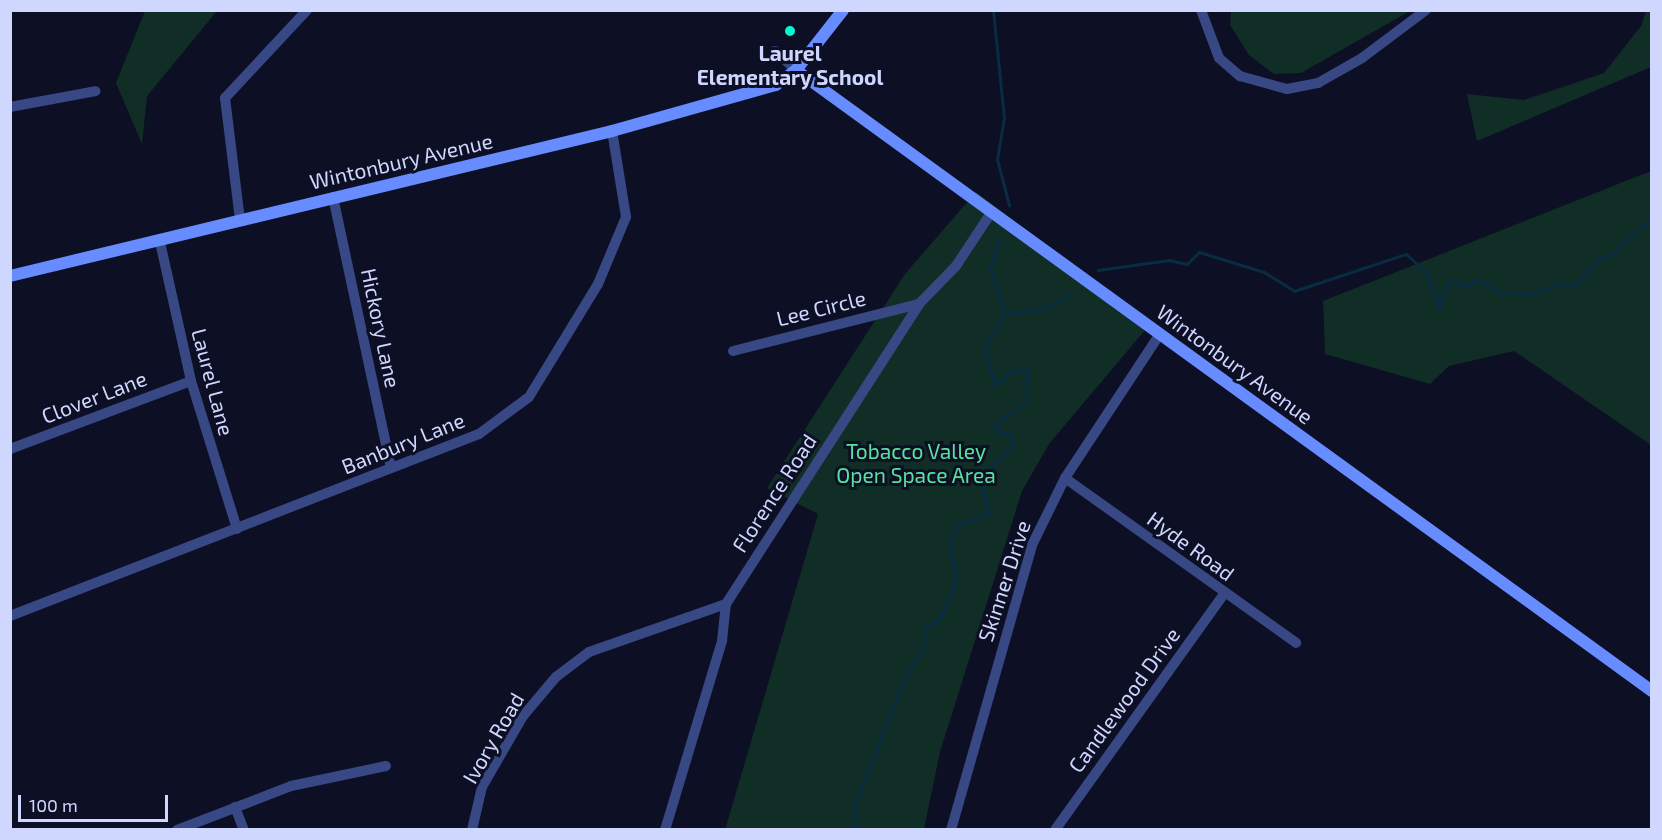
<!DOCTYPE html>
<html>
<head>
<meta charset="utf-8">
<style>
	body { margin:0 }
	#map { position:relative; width:1662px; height:840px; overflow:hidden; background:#0d0f24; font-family:"Exo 2",sans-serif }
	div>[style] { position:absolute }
	.green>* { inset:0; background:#102e25 }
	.stream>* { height:3px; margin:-1.5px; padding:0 1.5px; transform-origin:1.5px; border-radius:1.5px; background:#082c42 }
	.street>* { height:10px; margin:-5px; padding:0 5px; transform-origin:5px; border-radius:5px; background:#374884 }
	.secondary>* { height:12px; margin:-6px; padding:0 6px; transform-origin:6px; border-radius:6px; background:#678cff }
	.dots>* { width:16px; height:16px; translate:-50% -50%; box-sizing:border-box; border:3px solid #0d0f24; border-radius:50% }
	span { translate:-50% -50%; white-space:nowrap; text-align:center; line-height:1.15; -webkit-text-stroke:6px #0d0f24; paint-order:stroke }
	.poi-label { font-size:21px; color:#d0d7ff; font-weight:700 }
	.street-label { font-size:21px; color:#d0d7ff }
	.park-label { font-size:21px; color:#58e39b }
	.frame { position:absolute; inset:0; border:12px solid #d0d7ff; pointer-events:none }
	.scale { position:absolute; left:18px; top:795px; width:150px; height:27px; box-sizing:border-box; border:3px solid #d0d7ff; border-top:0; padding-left:8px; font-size:18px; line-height:21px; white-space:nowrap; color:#d0d7ff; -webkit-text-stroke:4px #0d0f24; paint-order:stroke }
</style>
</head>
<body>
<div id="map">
	<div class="green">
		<i style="clip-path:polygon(145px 11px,217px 11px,147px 96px,142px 144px,116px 83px)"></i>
		<i style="clip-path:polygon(1231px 11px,1231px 10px,1410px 11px,1301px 73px,1274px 74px,1249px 55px,1230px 25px)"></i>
		<i style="clip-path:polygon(1646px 11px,1651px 11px,1651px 67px,1477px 141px,1467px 94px,1524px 100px,1604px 73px,1641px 26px)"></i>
		<i style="clip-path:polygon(1651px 171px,1651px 445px,1514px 351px,1449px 366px,1430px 384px,1325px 354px,1323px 301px)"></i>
		<i style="clip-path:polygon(976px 192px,1151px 323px,1049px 444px,1022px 491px,940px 752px,924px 829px,725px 830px,818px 514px,767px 488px,905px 274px)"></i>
	</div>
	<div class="stream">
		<i style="left:993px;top:10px;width:109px;rotate:84.2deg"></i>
		<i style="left:1004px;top:118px;width:42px;rotate:99.7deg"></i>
		<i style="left:997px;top:159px;width:48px;rotate:75.4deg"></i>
		<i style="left:1098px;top:270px;width:72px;rotate:-8deg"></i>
		<i style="left:1169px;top:260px;width:18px;rotate:13deg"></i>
		<i style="left:1187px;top:264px;width:17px;rotate:-45deg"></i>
		<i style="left:1199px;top:252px;width:68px;rotate:17.1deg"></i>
		<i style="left:1264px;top:272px;width:36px;rotate:32deg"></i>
		<i style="left:1294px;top:291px;width:118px;rotate:-18.3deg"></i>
		<i style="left:1406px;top:254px;width:27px;rotate:42deg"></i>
		<i style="left:1426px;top:272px;width:38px;rotate:70deg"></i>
		<i style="left:1439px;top:308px;width:30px;rotate:-70deg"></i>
		<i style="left:1449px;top:280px;width:19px;rotate:18deg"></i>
		<i style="left:1467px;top:286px;width:12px;rotate:-35deg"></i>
		<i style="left:1477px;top:279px;width:29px;rotate:31deg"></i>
		<i style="left:1502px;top:294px;width:32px;rotate:-2deg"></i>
		<i style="left:1534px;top:293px;width:33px;rotate:-18deg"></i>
		<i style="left:1565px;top:283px;width:10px;rotate:17deg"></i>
		<i style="left:1575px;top:286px;width:37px;rotate:-49deg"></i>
		<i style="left:1599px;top:258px;width:12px;rotate:-14deg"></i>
		<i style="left:1611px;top:255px;width:56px;rotate:-42.8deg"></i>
		<i style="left:1004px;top:314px;width:42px;rotate:-8.1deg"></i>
		<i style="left:1046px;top:308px;width:30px;rotate:-30deg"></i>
		<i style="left:855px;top:830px;width:22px;rotate:-93deg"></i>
		<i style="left:854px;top:808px;width:134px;rotate:-69deg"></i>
		<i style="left:902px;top:683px;width:43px;rotate:-59.3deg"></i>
		<i style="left:924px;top:646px;width:17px;rotate:-90deg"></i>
		<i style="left:924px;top:629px;width:21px;rotate:-35deg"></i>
		<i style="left:941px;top:617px;width:40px;rotate:-68deg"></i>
		<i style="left:956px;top:580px;width:41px;rotate:-98.3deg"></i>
		<i style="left:950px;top:539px;width:16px;rotate:-60deg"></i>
		<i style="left:958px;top:525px;width:33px;rotate:-20deg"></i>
		<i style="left:989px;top:514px;width:27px;rotate:-105deg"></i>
		<i style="left:982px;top:488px;width:15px;rotate:-74deg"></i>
		<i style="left:986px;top:474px;width:40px;rotate:-48deg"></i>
		<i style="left:1013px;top:444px;width:10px;rotate:-101deg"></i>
		<i style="left:1011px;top:434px;width:14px;rotate:-168deg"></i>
		<i style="left:997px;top:431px;width:6px;rotate:-108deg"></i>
		<i style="left:995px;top:425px;width:39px;rotate:-37deg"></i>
		<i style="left:1026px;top:402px;width:33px;rotate:-88deg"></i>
		<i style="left:1027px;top:369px;width:18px;rotate:171deg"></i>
		<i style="left:1009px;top:372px;width:19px;rotate:137deg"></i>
		<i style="left:995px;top:385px;width:37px;rotate:-107deg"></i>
		<i style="left:984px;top:350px;width:41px;rotate:-60.9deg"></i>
		<i style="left:1004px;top:314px;width:48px;rotate:-106.9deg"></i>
		<i style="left:990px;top:268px;width:29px;rotate:-72deg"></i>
	</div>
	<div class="street">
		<i style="left:1201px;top:10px;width:51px;rotate:69.4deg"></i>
		<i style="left:1219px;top:58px;width:28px;rotate:41deg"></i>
		<i style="left:1240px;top:76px;width:49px;rotate:15.5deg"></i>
		<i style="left:1287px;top:89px;width:32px;rotate:-11deg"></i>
		<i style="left:1318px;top:83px;width:51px;rotate:-29.6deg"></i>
		<i style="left:1362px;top:58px;width:80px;rotate:-36.9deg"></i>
		<i style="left:775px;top:51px;width:28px;rotate:42deg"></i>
		<i style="left:10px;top:107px;width:87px;rotate:-10.5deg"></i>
		<i style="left:333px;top:197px;width:277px;rotate:77.9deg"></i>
		<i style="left:240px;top:220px;width:123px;rotate:-97deg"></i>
		<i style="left:225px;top:98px;width:120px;rotate:-47deg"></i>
		<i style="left:160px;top:242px;width:142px;rotate:77.4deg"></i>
		<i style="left:191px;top:381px;width:155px;rotate:72.7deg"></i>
		<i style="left:733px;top:351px;width:192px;rotate:-14.2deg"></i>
		<i style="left:10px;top:449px;width:193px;rotate:-20.6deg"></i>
		<i style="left:1065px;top:478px;width:284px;rotate:35.5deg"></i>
		<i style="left:10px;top:616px;width:503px;rotate:-21.21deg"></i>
		<i style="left:479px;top:434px;width:62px;rotate:-36.5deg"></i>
		<i style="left:529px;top:397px;width:132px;rotate:-58.6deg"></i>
		<i style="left:598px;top:284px;width:73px;rotate:-67.3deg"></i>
		<i style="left:626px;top:217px;width:87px;rotate:-99.2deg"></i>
		<i style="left:235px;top:807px;width:25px;rotate:69deg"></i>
		<i style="left:177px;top:830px;width:122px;rotate:-21.1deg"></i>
		<i style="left:291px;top:786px;width:97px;rotate:-11.9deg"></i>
		<i style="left:472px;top:830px;width:44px;rotate:-76.9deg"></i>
		<i style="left:482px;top:787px;width:82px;rotate:-60deg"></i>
		<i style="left:523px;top:716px;width:51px;rotate:-49.8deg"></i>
		<i style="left:556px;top:677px;width:41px;rotate:-37.1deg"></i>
		<i style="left:589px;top:652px;width:145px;rotate:-19.3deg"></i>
		<i style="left:665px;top:830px;width:197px;rotate:-73.2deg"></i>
		<i style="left:722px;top:641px;width:37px;rotate:-84deg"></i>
		<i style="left:726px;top:604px;width:357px;rotate:-57.2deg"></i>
		<i style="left:919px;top:304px;width:53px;rotate:-45.8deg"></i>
		<i style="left:956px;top:266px;width:64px;rotate:-56.6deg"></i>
		<i style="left:951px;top:830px;width:298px;rotate:-74.1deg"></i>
		<i style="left:1033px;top:543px;width:72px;rotate:-63.8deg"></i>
		<i style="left:1065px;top:478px;width:173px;rotate:-56.6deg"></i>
		<i style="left:1055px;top:830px;width:290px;rotate:-54.4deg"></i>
	</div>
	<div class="secondary">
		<i style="left:796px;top:70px;width:1058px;rotate:35.96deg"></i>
		<i style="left:10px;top:276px;width:619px;rotate:-13.54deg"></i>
		<i style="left:612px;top:131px;width:170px;rotate:-15.7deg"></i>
		<i style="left:776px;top:85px;width:25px;rotate:-37deg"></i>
		<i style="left:796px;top:70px;width:76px;rotate:-51.9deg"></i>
	</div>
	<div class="dots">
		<i style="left:790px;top:31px;background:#00fbd1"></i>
	</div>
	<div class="poi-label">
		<span style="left:790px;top:65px">Laurel<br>Elementary School</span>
	</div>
	<div class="street-label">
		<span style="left:401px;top:161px;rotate:-13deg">Wintonbury Avenue</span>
		<span style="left:821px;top:308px;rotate:-14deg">Lee Circle</span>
		<span style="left:381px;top:328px;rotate:78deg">Hickory Lane</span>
		<span style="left:1235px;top:364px;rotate:36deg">Wintonbury Avenue</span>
		<span style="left:213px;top:382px;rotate:75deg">Laurel Lane</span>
		<span style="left:94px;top:397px;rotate:-21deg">Clover Lane</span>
		<span style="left:403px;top:443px;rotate:-22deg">Banbury Lane</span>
		<span style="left:774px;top:493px;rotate:-57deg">Florence Road</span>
		<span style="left:1191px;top:546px;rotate:36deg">Hyde Road</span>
		<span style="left:1004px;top:581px;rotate:-72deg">Skinner Drive</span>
		<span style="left:1124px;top:700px;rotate:-54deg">Candlewood Drive</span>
		<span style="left:493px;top:738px;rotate:-60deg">Ivory Road</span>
	</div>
	<div class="park-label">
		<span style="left:916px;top:463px">Tobacco Valley<br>Open Space Area</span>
	</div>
	<div class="frame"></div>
	<div class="scale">100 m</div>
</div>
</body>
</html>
